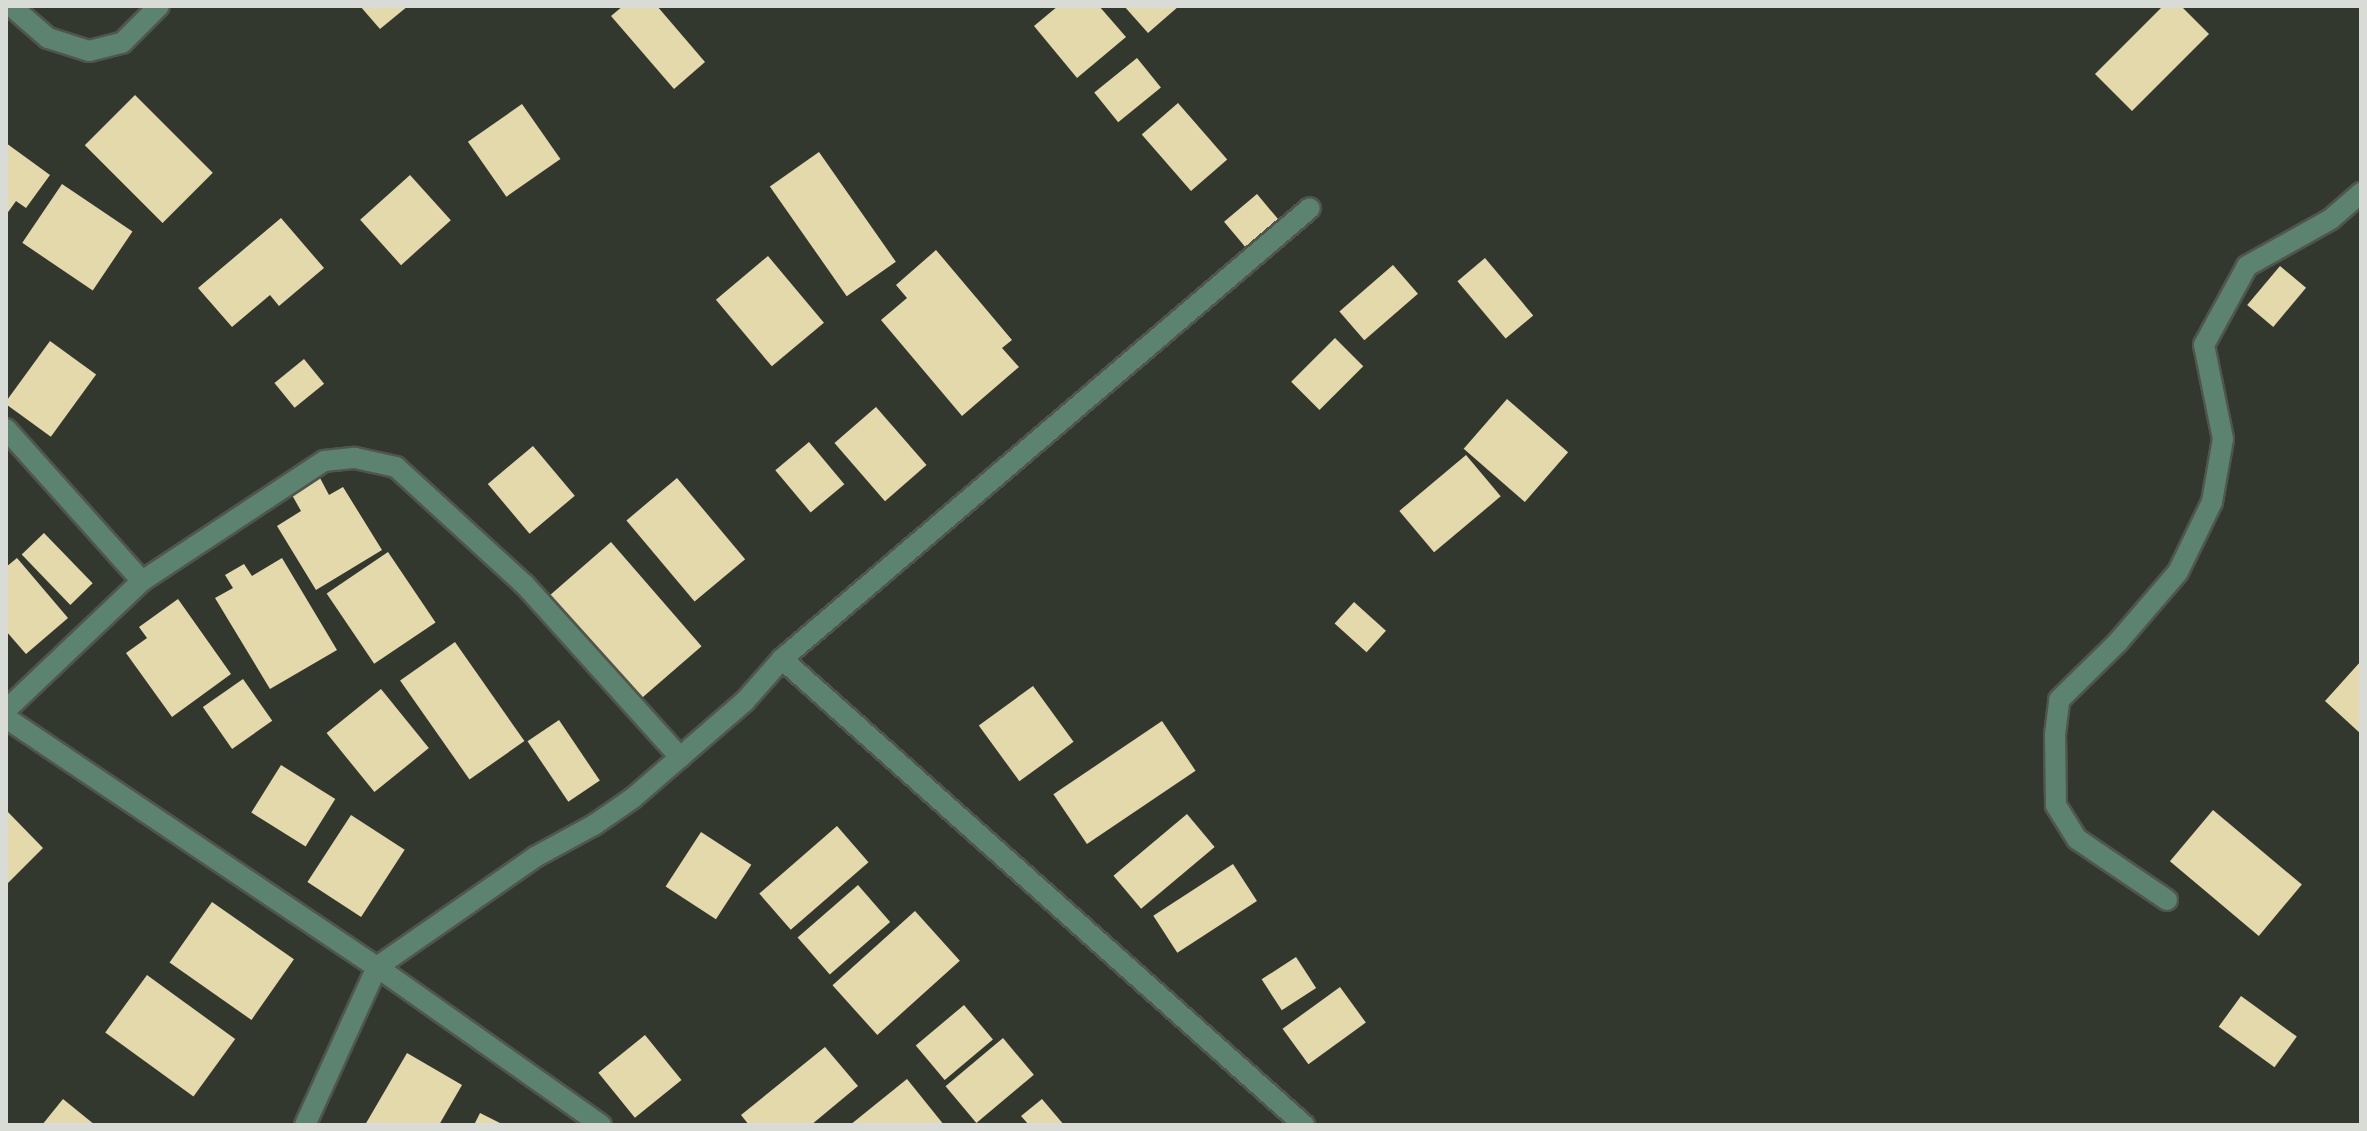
<!DOCTYPE html>
<html>
<head>
<meta charset="utf-8">
<style>
	body { margin:0 }
	#map { position:relative; width:2367px; height:1131px; overflow:hidden; background:#33382e; font-family:"Roboto Condensed",sans-serif }
	div>[style] { position:absolute }
	.building>* { inset:0; background:#e4d9ab; transform-origin:0 0 }
	.roads { filter:drop-shadow(2px 0 #51564c) drop-shadow(-2px 0 #51564c) drop-shadow(0 2px #51564c) drop-shadow(0 -2px #51564c) }
	.minor>* { height:20px; margin:-10px; padding:0 10px; transform-origin:10px; border-radius:10px; background:#5b836f }
	span { translate:-50% -50%; white-space:nowrap; text-align:center; line-height:1.15; -webkit-text-stroke:8px #1c1e1a; paint-order:stroke }
	.frame { position:absolute; inset:0; border:8px solid #d9dcd6; pointer-events:none }
</style>
</head>
<body>
<div id="map">
	<div class="building">
		<i style="clip-path:polygon(360px 6px,408px 6px,380px 29px)"></i>
		<i style="clip-path:polygon(623px 6px,657px 6px,705px 62px,674px 89px,611px 16px)"></i>
		<i style="clip-path:polygon(1058px 6px,1099px 6px,1126px 37px,1077px 78px,1034px 26px)"></i>
		<i style="clip-path:polygon(1124px 6px,1179px 6px,1148px 33px)"></i>
		<i style="clip-path:polygon(2163px 6px,2181px 6px,2209px 34px,2132px 111px,2095px 74px)"></i>
		<i style="left:1137px;top:58px;width:38px;height:55px;rotate:51deg"></i>
		<i style="left:135px;top:95px;width:110px;height:71px;rotate:45deg"></i>
		<i style="left:1178px;top:103px;width:75px;height:48px;rotate:49deg"></i>
		<i style="left:522px;top:104px;width:67px;height:66px;rotate:55deg"></i>
		<i style="clip-path:polygon(6px 143px,50px 175px,26px 208px,16px 201px,6px 215px)"></i>
		<i style="left:819px;top:152px;width:134px;height:60px;rotate:55deg"></i>
		<i style="left:410px;top:175px;width:61px;height:67px;rotate:48deg"></i>
		<i style="left:62px;top:184px;width:85px;height:71px;rotate:34deg"></i>
		<i style="left:1257px;top:194px;width:33px;height:43px;rotate:50deg"></i>
		<i style="clip-path:polygon(281px 218px,324px 268px,279px 306px,270px 295px,232px 327px,198px 288px)"></i>
		<i style="clip-path:polygon(936px 250px,1012px 340px,1002px 348px,1019px 367px,962px 416px,881px 320px,907px 298px,896px 285px)"></i>
		<i style="left:768px;top:256px;width:87px;height:68px;rotate:50deg"></i>
		<i style="left:1485px;top:258px;width:75px;height:36px;rotate:50deg"></i>
		<i style="left:1393px;top:265px;width:38px;height:71px;rotate:49deg"></i>
		<i style="left:2280px;top:266px;width:34px;height:51px;rotate:40deg"></i>
		<i style="left:1335px;top:338px;width:40px;height:62px;rotate:45deg"></i>
		<i style="left:50px;top:341px;width:57px;height:77px;rotate:36deg"></i>
		<i style="left:304px;top:359px;width:32px;height:38px;rotate:51deg"></i>
		<i style="left:1507px;top:399px;width:81px;height:66px;rotate:41deg"></i>
		<i style="left:876px;top:407px;width:77px;height:55px;rotate:49deg"></i>
		<i style="left:809px;top:442px;width:55px;height:44px;rotate:50deg"></i>
		<i style="left:533px;top:446px;width:65px;height:59px;rotate:50deg"></i>
		<i style="left:1466px;top:455px;width:54px;height:87px;rotate:50deg"></i>
		<i style="clip-path:polygon(320px 478px,329px 495px,343px 487px,382px 550px,316px 590px,277px 526px,301px 511px,292px 495px)"></i>
		<i style="left:677px;top:478px;width:106px;height:66px;rotate:50deg"></i>
		<i style="left:44px;top:533px;width:70px;height:31px;rotate:46deg"></i>
		<i style="left:611px;top:542px;width:138px;height:81px;rotate:49deg"></i>
		<i style="left:388px;top:552px;width:85px;height:74px;rotate:56deg"></i>
		<i style="clip-path:polygon(17px 558px,68px 618px,26px 654px,6px 631px,6px 567px)"></i>
		<i style="clip-path:polygon(282px 558px,337px 650px,270px 689px,215px 598px,233px 588px,225px 575px,244px 564px,252px 576px)"></i>
		<i style="clip-path:polygon(178px 599px,231px 674px,172px 717px,126px 653px,147px 638px,139px 627px)"></i>
		<i style="left:1354px;top:602px;width:43px;height:29px;rotate:42deg"></i>
		<i style="left:455px;top:642px;width:121px;height:67px;rotate:55deg"></i>
		<i style="clip-path:polygon(2361px 661px,2361px 734px,2325px 701px)"></i>
		<i style="left:243px;top:679px;width:51px;height:49px;rotate:55deg"></i>
		<i style="left:1033px;top:686px;width:69px;height:67px;rotate:54deg"></i>
		<i style="left:381px;top:689px;width:76px;height:70px;rotate:51deg"></i>
		<i style="left:559px;top:720px;width:73px;height:38px;rotate:56deg"></i>
		<i style="left:1162px;top:721px;width:60px;height:131px;rotate:56deg"></i>
		<i style="left:281px;top:765px;width:64px;height:56px;rotate:32deg"></i>
		<i style="clip-path:polygon(6px 810px,43px 848px,6px 885px)"></i>
		<i style="left:2213px;top:810px;width:116px;height:67px;rotate:40deg"></i>
		<i style="left:1187px;top:814px;width:43px;height:96px;rotate:50deg"></i>
		<i style="left:351px;top:815px;width:64px;height:80px;rotate:33deg"></i>
		<i style="left:837px;top:826px;width:48px;height:103px;rotate:49deg"></i>
		<i style="left:701px;top:832px;width:60px;height:65px;rotate:33deg"></i>
		<i style="left:1233px;top:864px;width:44px;height:95px;rotate:57deg"></i>
		<i style="left:858px;top:885px;width:49px;height:80px;rotate:49deg"></i>
		<i style="left:212px;top:902px;width:100px;height:74px;rotate:35deg"></i>
		<i style="left:915px;top:911px;width:67px;height:111px;rotate:48deg"></i>
		<i style="left:1296px;top:957px;width:37px;height:41px;rotate:57deg"></i>
		<i style="left:147px;top:975px;width:109px;height:71px;rotate:36deg"></i>
		<i style="left:1340px;top:987px;width:44px;height:71px;rotate:54deg"></i>
		<i style="left:2241px;top:996px;width:69px;height:38px;rotate:36deg"></i>
		<i style="left:964px;top:1005px;width:45px;height:63px;rotate:50deg"></i>
		<i style="left:645px;top:1035px;width:58px;height:60px;rotate:51deg"></i>
		<i style="left:1003px;top:1038px;width:48px;height:75px;rotate:50deg"></i>
		<i style="clip-path:polygon(825px 1047px,858px 1086px,811px 1125px,749px 1125px,741px 1115px)"></i>
		<i style="clip-path:polygon(407px 1053px,462px 1085px,439px 1125px,365px 1125px)"></i>
		<i style="clip-path:polygon(907px 1079px,944px 1125px,850px 1125px)"></i>
		<i style="clip-path:polygon(63px 1099px,95px 1125px,42px 1125px)"></i>
		<i style="clip-path:polygon(1042px 1099px,1064px 1125px,1029px 1125px,1021px 1116px)"></i>
		<i style="clip-path:polygon(480px 1113px,504px 1125px,474px 1125px)"></i>
	</div>
	<div class="roads">
		<div class="minor">
			<i style="left:11px;top:6px;width:49px;rotate:40.9deg"></i>
			<i style="left:48px;top:38px;width:43px;rotate:17.6deg"></i>
			<i style="left:89px;top:51px;width:34px;rotate:-14deg"></i>
			<i style="left:122px;top:43px;width:52px;rotate:-45deg"></i>
			<i style="left:6px;top:429px;width:204px;rotate:48.2deg"></i>
			<i style="left:782px;top:659px;width:700px;rotate:41.76deg"></i>
			<i style="left:6px;top:710px;width:187px;rotate:-43.5deg"></i>
			<i style="left:142px;top:581px;width:218px;rotate:-33.4deg"></i>
			<i style="left:324px;top:461px;width:31px;rotate:-6deg"></i>
			<i style="left:355px;top:458px;width:42px;rotate:12.4deg"></i>
			<i style="left:396px;top:467px;width:175px;rotate:42.5deg"></i>
			<i style="left:525px;top:585px;width:232px;rotate:48deg"></i>
			<i style="left:6px;top:718px;width:447px;rotate:33.9deg"></i>
			<i style="left:377px;top:967px;width:274px;rotate:35.2deg"></i>
			<i style="left:2167px;top:900px;width:109px;rotate:-145.9deg"></i>
			<i style="left:2077px;top:839px;width:40px;rotate:-122deg"></i>
			<i style="left:2056px;top:805px;width:70px;rotate:-90.8deg"></i>
			<i style="left:2055px;top:735px;width:35px;rotate:-83deg"></i>
			<i style="left:2059px;top:700px;width:83px;rotate:-44.5deg"></i>
			<i style="left:2118px;top:642px;width:92px;rotate:-49.4deg"></i>
			<i style="left:2178px;top:572px;width:78px;rotate:-64.1deg"></i>
			<i style="left:2212px;top:502px;width:64px;rotate:-80.1deg"></i>
			<i style="left:2223px;top:439px;width:96px;rotate:-101.4deg"></i>
			<i style="left:2204px;top:345px;width:90px;rotate:-61.4deg"></i>
			<i style="left:2247px;top:266px;width:96px;rotate:-29.2deg"></i>
			<i style="left:2331px;top:219px;width:40px;rotate:-41deg"></i>
			<i style="left:305px;top:1125px;width:174px;rotate:-65.5deg"></i>
			<i style="left:377px;top:967px;width:193px;rotate:-34.8deg"></i>
			<i style="left:535px;top:857px;width:67px;rotate:-28.5deg"></i>
			<i style="left:594px;top:825px;width:47px;rotate:-34.7deg"></i>
			<i style="left:633px;top:798px;width:148px;rotate:-40.9deg"></i>
			<i style="left:745px;top:701px;width:56px;rotate:-48.6deg"></i>
			<i style="left:782px;top:659px;width:694px;rotate:-40.5deg"></i>
		</div>
	</div>
	<div class="frame"></div>
</div>
</body>
</html>
